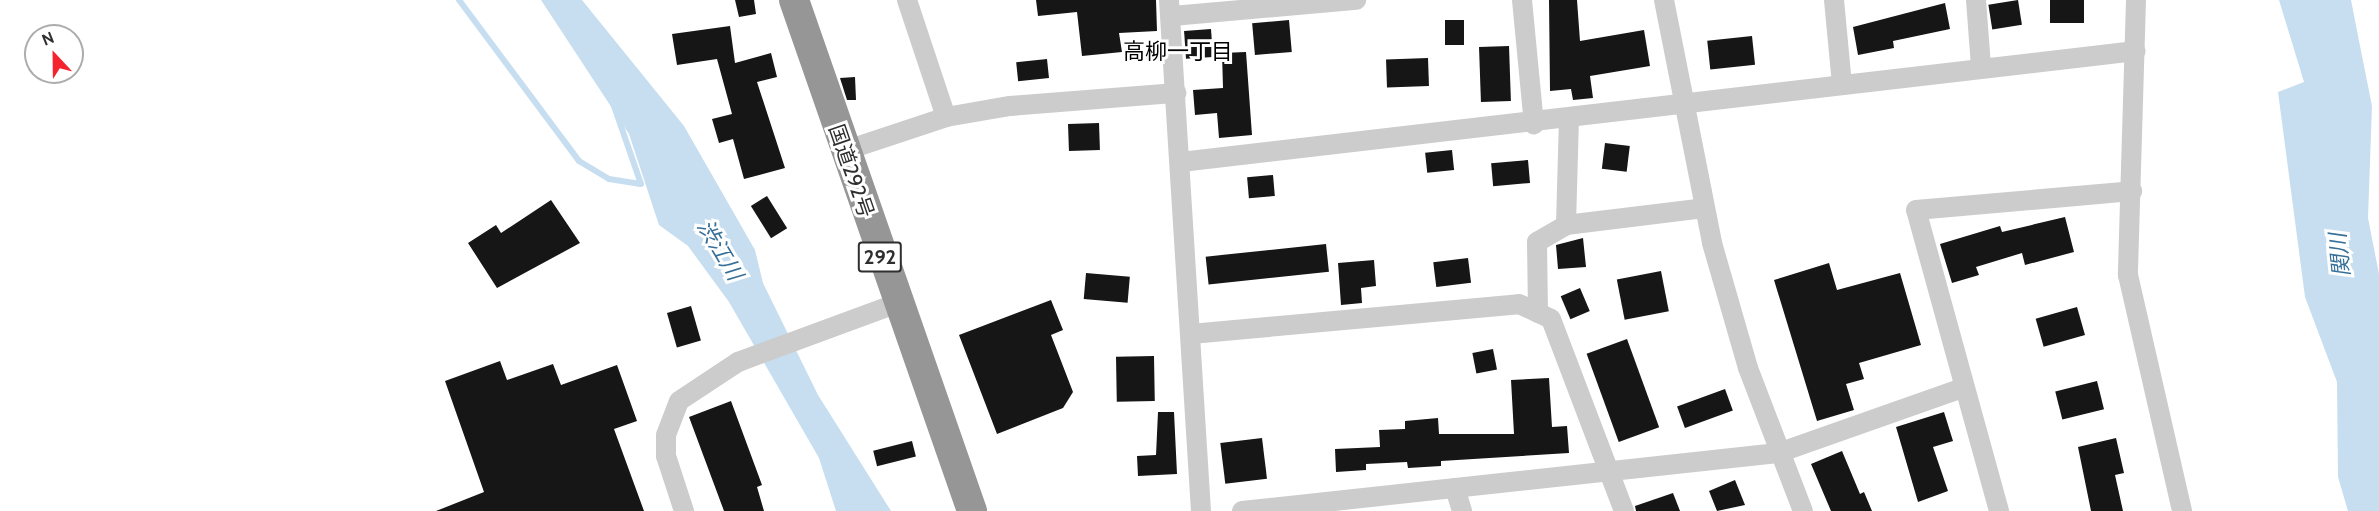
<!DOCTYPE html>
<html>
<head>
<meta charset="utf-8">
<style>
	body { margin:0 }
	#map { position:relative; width:2379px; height:511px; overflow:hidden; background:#fff; font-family:Cabin,"Noto Sans JP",sans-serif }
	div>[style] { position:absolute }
	.water>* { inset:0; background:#c6deef }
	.stream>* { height:6px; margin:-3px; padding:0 3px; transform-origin:3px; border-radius:3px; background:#c6deef }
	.building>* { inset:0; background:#161616; transform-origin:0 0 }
	.minor>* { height:20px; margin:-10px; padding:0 10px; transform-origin:10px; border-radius:10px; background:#ccc }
	.highway>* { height:30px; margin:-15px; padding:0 15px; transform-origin:15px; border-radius:15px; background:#969696 }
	span { translate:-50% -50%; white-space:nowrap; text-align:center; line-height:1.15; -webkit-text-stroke:6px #fff; paint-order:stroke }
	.shield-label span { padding:2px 4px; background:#fff; border:2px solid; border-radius:4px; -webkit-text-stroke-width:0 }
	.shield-label { font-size:20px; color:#2f2f2f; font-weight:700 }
	.street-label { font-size:21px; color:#2f2f2f }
	.neighbourhood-label { font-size:22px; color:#000 }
	.water-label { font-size:22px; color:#367099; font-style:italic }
	.north { position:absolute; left:24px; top:24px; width:60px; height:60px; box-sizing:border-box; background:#fff; border:2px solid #acacac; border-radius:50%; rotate:338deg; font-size:16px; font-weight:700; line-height:24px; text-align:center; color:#2f2f2f }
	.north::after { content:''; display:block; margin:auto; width:21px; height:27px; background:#f4232e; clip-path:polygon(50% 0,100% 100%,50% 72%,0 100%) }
</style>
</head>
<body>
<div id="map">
	<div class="water">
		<i style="clip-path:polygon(541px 0,582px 0,684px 126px,755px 250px,763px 283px,818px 395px,891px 511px,836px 511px,819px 458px,729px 302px,688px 246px,659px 225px,629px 134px)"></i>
		<i style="clip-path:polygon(2279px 0,2351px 0,2359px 41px,2372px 106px,2368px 218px,2379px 274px,2379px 511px,2348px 511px,2338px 477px,2337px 382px,2305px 297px,2278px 92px,2304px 82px)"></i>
	</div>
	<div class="stream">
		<i style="left:459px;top:0;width:201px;rotate:53.3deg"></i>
		<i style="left:579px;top:161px;width:35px;rotate:31deg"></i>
		<i style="left:609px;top:179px;width:32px;rotate:9deg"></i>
		<i style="left:641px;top:184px;width:83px;rotate:-109.1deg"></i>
	</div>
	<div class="building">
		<i style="clip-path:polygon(735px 0,754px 0,756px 14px,739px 17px)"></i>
		<i style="clip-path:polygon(1036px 0,1156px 0,1157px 31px,1119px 33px,1122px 52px,1082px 56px,1077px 12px,1038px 16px)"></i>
		<i style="clip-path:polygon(1549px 0,1577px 0,1580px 41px,1644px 30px,1650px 66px,1590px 76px,1593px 98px,1573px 100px,1571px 89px,1550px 91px)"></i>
		<i style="left:2018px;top:0;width:25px;height:30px;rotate:81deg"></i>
		<i style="left:2050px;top:0;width:34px;height:23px"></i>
		<i style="clip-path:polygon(1945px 3px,1950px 29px,1893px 41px,1894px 48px,1858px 55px,1853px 27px)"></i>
		<i style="left:1289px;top:20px;width:32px;height:37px;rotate:85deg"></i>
		<i style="left:1445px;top:20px;width:19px;height:25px"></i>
		<i style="clip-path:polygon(730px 26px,735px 63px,771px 53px,777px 77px,757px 82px,785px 168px,744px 179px,733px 139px,719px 143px,712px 119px,732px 114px,717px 59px,677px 65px,672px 34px)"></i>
		<i style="left:1211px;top:29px;width:28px;height:27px;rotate:86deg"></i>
		<i style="left:1752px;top:36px;width:29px;height:45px;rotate:84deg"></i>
		<i style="left:1509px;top:46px;width:55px;height:30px;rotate:88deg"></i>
		<i style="clip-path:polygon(1246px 52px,1252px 135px,1219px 138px,1217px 113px,1195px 115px,1193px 90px,1223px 88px,1222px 53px)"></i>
		<i style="left:1428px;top:58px;width:28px;height:42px;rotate:88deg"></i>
		<i style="left:1047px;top:59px;width:19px;height:31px;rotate:84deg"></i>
		<i style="clip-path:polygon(855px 77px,856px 100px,847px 100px,840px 78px)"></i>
		<i style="left:1099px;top:123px;width:27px;height:31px;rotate:88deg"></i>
		<i style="left:1605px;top:143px;width:25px;height:26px;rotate:7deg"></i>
		<i style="left:1452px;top:150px;width:20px;height:27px;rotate:84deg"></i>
		<i style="left:1528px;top:160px;width:23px;height:37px;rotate:85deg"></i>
		<i style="left:1273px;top:175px;width:21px;height:26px;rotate:85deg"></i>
		<i style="left:767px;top:196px;width:38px;height:19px;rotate:58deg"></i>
		<i style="clip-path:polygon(551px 200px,580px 243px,497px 288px,468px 243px,496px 225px,501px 233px)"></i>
		<i style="clip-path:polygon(2065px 217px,2074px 252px,2025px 265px,2022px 253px,1976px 267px,1979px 275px,1952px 283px,1940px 244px,2000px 226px,2002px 232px)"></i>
		<i style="clip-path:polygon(1583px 238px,1586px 267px,1558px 269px,1556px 245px)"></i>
		<i style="left:1326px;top:244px;width:28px;height:121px;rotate:84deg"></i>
		<i style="left:1468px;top:258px;width:25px;height:35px;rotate:83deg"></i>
		<i style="clip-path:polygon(1374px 260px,1376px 286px,1361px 288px,1362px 303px,1341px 305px,1338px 263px)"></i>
		<i style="clip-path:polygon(1829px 263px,1837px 290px,1900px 273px,1921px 345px,1859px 363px,1864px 379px,1846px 384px,1854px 410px,1817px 421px,1774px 280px)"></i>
		<i style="left:1661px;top:271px;width:41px;height:45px;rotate:79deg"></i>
		<i style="left:1086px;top:273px;width:44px;height:26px;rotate:5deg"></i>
		<i style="left:1580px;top:288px;width:25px;height:21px;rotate:67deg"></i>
		<i style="clip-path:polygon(1051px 300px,1063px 330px,1051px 335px,1073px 392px,1063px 408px,997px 434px,959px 335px)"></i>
		<i style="left:691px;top:306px;width:36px;height:25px;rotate:74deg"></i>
		<i style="left:2077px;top:307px;width:29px;height:43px;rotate:74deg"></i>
		<i style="left:1627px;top:339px;width:94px;height:43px;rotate:70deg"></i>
		<i style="left:1493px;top:349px;width:21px;height:21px;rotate:79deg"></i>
		<i style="left:1154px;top:356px;width:45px;height:38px;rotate:89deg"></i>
		<i style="clip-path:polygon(500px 361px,507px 380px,553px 364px,561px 385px,617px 365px,637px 421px,614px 429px,644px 511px,436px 511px,484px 492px,445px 381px)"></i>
		<i style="clip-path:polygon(1549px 378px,1552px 427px,1567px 426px,1569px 453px,1441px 461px,1441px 466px,1408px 468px,1407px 462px,1366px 464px,1366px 470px,1336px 472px,1335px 449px,1380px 447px,1379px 430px,1405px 429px,1405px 421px,1438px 418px,1439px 434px,1514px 434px,1511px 380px)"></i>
		<i style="left:2097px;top:381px;width:29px;height:43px;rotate:76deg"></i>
		<i style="left:1725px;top:389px;width:23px;height:51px;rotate:70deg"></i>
		<i style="clip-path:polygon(731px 401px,762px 485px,757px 487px,764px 511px,724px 511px,689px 417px)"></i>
		<i style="clip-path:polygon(1158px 412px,1174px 412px,1177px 474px,1138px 476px,1137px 456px,1156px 455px)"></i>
		<i style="clip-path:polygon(1944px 412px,1953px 441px,1933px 447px,1948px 491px,1918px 502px,1896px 427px)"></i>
		<i style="left:1262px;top:438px;width:41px;height:42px;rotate:83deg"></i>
		<i style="clip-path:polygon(2116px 438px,2124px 473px,2115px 475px,2123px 511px,2091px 511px,2078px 447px)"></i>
		<i style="left:912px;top:441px;width:16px;height:40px;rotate:76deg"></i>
		<i style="clip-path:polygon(1842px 451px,1860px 494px,1864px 492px,1872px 511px,1831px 511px,1811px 464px)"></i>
		<i style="clip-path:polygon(1735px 480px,1745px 505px,1717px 511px,1709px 491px)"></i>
		<i style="clip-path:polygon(1673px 493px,1680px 511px,1636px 511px,1635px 506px)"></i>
	</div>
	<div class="minor">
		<i style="left:907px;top:0;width:123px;rotate:71.6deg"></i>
		<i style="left:1169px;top:0;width:512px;rotate:86.42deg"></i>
		<i style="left:1522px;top:0;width:125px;rotate:84.5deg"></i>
		<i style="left:1664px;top:0;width:248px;rotate:78.8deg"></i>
		<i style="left:1712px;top:243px;width:130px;rotate:73.9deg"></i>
		<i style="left:1748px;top:368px;width:153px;rotate:69deg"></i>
		<i style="left:1834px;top:0;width:84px;rotate:84.6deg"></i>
		<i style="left:1976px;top:0;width:67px;rotate:85.7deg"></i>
		<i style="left:2136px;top:0;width:275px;rotate:91.7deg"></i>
		<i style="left:2128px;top:275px;width:242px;rotate:77.1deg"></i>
		<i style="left:1172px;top:16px;width:185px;rotate:-5deg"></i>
		<i style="left:844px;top:151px;width:108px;rotate:-18.4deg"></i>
		<i style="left:946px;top:117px;width:65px;rotate:-9.8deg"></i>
		<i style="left:1010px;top:106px;width:167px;rotate:-4.5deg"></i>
		<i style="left:1181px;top:162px;width:961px;rotate:-6.63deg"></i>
		<i style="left:1566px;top:225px;width:139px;rotate:-7deg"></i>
		<i style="left:1538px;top:313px;width:71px;rotate:-90.8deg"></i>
		<i style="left:1537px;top:242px;width:34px;rotate:-30deg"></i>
		<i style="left:1566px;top:225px;width:105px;rotate:-88.4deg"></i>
		<i style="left:1191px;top:334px;width:329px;rotate:-5.2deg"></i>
		<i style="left:1519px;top:304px;width:35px;rotate:25deg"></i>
		<i style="left:1551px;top:319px;width:205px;rotate:69.2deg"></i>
		<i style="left:1455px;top:488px;width:24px;rotate:73deg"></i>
		<i style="left:684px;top:511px;width:58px;rotate:-108.1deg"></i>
		<i style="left:666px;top:456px;width:21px;rotate:-90deg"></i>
		<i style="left:666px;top:435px;width:36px;rotate:-69deg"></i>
		<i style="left:679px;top:401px;width:71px;rotate:-33.5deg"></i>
		<i style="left:738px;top:362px;width:168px;rotate:-20.2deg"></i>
		<i style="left:1242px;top:511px;width:539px;rotate:-6.18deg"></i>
		<i style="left:1778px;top:453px;width:196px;rotate:-19.4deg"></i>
		<i style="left:1999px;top:511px;width:312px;rotate:-105.4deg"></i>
		<i style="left:1916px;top:210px;width:217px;rotate:-5deg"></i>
	</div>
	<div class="highway">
		<i style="left:794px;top:0;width:541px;rotate:70.79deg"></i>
	</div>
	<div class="shield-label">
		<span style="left:880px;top:257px">292</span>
	</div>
	<div class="street-label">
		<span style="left:851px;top:171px;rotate:71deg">国道292号</span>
	</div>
	<div class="neighbourhood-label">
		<span style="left:1178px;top:52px">高柳一丁目</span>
	</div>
	<div class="water-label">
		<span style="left:720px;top:250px;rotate:59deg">渋江川</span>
		<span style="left:2340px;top:255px;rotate:-96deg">関川</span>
	</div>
	<div class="north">N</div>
</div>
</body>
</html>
